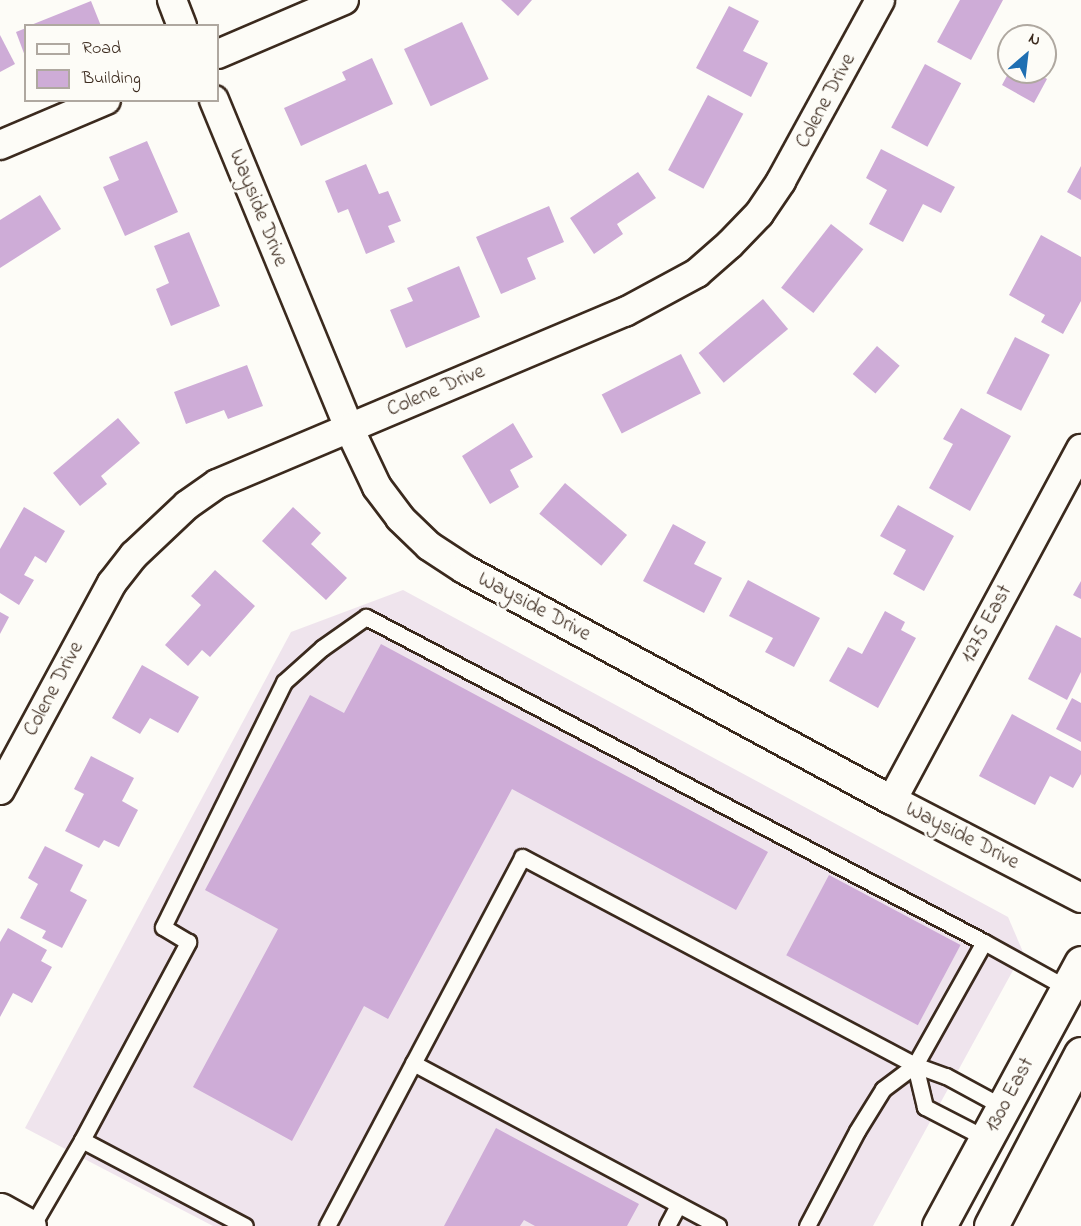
<!DOCTYPE html>
<html>
<head>
<meta charset="utf-8">
<style>
	body { margin:0 }
	#map { position:relative; width:1081px; height:1226px; overflow:hidden; background:#fdfcf7; font-family:"Indie Flower",sans-serif }
	div>[style] { position:absolute }
	.built>* { inset:0; background:#efe4ed }
	.building>* { inset:0; background:#ceacd7; transform-origin:0 0 }
	.roads { filter:drop-shadow(2px 0 #3b2a1e) drop-shadow(-2px 0 #3b2a1e) drop-shadow(0 2px #3b2a1e) drop-shadow(0 -2px #3b2a1e) }
	.lane>* { height:15px; margin:-7.5px; padding:0 7.5px; transform-origin:7.5px; border-radius:7.5px; background:#fdfcf7 }
	.street>* { height:28px; margin:-14px; padding:0 14px; transform-origin:14px; border-radius:14px; background:#fdfcf7 }
	.secondary>* { height:33px; margin:-16.5px; padding:0 16.5px; transform-origin:16.5px; border-radius:16.5px; background:#fdfcf7 }
	.primary>* { height:33px; margin:-16.5px; padding:0 16.5px; transform-origin:16.5px; border-radius:16.5px; background:#fdfcf7 }
	span { translate:-50% -50%; white-space:nowrap; text-align:center; line-height:1.15; -webkit-text-stroke:5px #fdfcf7; paint-order:stroke }
	.street-label { font-size:21px; color:#3b2a1e }
	.legend { position:absolute; left:24px; top:24px; width:195px; height:78px; box-sizing:border-box; background:#fdfcf7; border:2px solid #afa8a0; margin:0; padding:8px 10px; list-style:none; font-size:18px; color:#3b2a1e }
	.legend li { display:flex; align-items:center; gap:12px; height:30px }
	.legend b { width:30px; border:2px solid #afa8a0 }
	.north { position:absolute; left:997px; top:24px; width:60px; height:60px; box-sizing:border-box; background:#fdfcf7; border:2px solid #afa8a0; border-radius:50%; rotate:28deg; font-size:16px; font-weight:700; line-height:24px; text-align:center; color:#3b2a1e }
	.north::after { content:''; display:block; margin:auto; width:21px; height:27px; background:#1f6fb2; clip-path:polygon(50% 0,100% 100%,50% 72%,0 100%) }
</style>
</head>
<body>
<div id="map">
	<div class="built">
		<i style="clip-path:polygon(403px 590px,1008px 917px,1023px 952px,873px 1226px,213px 1226px,25px 1128px,291px 632px)"></i>
	</div>
	<div class="building">
		<i style="clip-path:polygon(501px 0,532px 0,518px 16px)"></i>
		<i style="clip-path:polygon(960px 0,1003px 0,971px 60px,937px 42px)"></i>
		<i style="clip-path:polygon(91px 1px,101px 26px,31px 26px,31px 25px)"></i>
		<i style="clip-path:polygon(729px 6px,759px 21px,743px 51px,768px 63px,751px 97px,696px 68px)"></i>
		<i style="left:462px;top:22px;width:63px;height:64px;rotate:65deg"></i>
		<i style="clip-path:polygon(26px 28px,26px 56px,25px 56px,16px 32px)"></i>
		<i style="clip-path:polygon(0 35px,15px 64px,0 72px)"></i>
		<i style="clip-path:polygon(372px 58px,393px 104px,301px 146px,284px 108px,346px 80px,342px 72px)"></i>
		<i style="left:925px;top:64px;width:41px;height:72px;rotate:28deg"></i>
		<i style="clip-path:polygon(1009px 72px,1035px 72px,1047px 79px,1034px 103px,1002px 85px)"></i>
		<i style="left:708px;top:95px;width:40px;height:85px;rotate:28deg"></i>
		<i style="clip-path:polygon(147px 141px,178px 212px,125px 236px,103px 187px,119px 180px,109px 157px)"></i>
		<i style="clip-path:polygon(881px 149px,955px 187px,941px 213px,923px 204px,903px 242px,869px 224px,887px 190px,866px 178px)"></i>
		<i style="clip-path:polygon(366px 164px,379px 194px,388px 191px,401px 221px,388px 226px,395px 242px,366px 254px,348px 209px,338px 213px,325px 181px)"></i>
		<i style="clip-path:polygon(1081px 166px,1081px 200px,1067px 192px)"></i>
		<i style="clip-path:polygon(638px 172px,656px 198px,617px 224px,623px 234px,594px 254px,570px 218px)"></i>
		<i style="clip-path:polygon(40px 195px,61px 229px,0 268px,0 220px)"></i>
		<i style="clip-path:polygon(549px 206px,564px 242px,527px 258px,536px 279px,501px 294px,476px 237px)"></i>
		<i style="left:831px;top:224px;width:41px;height:81px;rotate:38deg"></i>
		<i style="clip-path:polygon(189px 232px,220px 306px,171px 326px,156px 289px,169px 283px,154px 246px)"></i>
		<i style="clip-path:polygon(1041px 235px,1081px 257px,1081px 301px,1063px 334px,1041px 322px,1045px 315px,1009px 295px)"></i>
		<i style="clip-path:polygon(459px 266px,480px 317px,406px 348px,390px 310px,413px 301px,407px 288px)"></i>
		<i style="left:763px;top:299px;width:39px;height:84px;rotate:50deg"></i>
		<i style="left:1015px;top:337px;width:39px;height:63px;rotate:27deg"></i>
		<i style="left:877px;top:346px;width:30px;height:37px;rotate:41deg"></i>
		<i style="left:681px;top:354px;width:44px;height:89px;rotate:63deg"></i>
		<i style="clip-path:polygon(247px 365px,263px 406px,228px 419px,224px 410px,186px 424px,174px 392px)"></i>
		<i style="clip-path:polygon(961px 408px,1011px 436px,970px 511px,929px 488px,953px 444px,943px 439px)"></i>
		<i style="clip-path:polygon(118px 418px,140px 443px,101px 476px,107px 484px,80px 506px,53px 473px)"></i>
		<i style="clip-path:polygon(513px 423px,533px 457px,510px 470px,519px 487px,490px 504px,462px 456px)"></i>
		<i style="left:565px;top:483px;width:81px;height:40px;rotate:40deg"></i>
		<i style="clip-path:polygon(898px 505px,954px 536px,924px 591px,893px 574px,906px 550px,880px 536px)"></i>
		<i style="clip-path:polygon(24px 507px,65px 531px,46px 563px,35px 556px,24px 575px,34px 580px,19px 605px,0 593px,0 549px)"></i>
		<i style="clip-path:polygon(293px 507px,321px 533px,311px 544px,347px 578px,326px 600px,262px 541px)"></i>
		<i style="clip-path:polygon(673px 524px,706px 542px,694px 564px,722px 578px,704px 613px,643px 581px)"></i>
		<i style="clip-path:polygon(215px 570px,255px 606px,210px 657px,202px 650px,188px 666px,165px 645px,201px 605px,191px 596px)"></i>
		<i style="clip-path:polygon(748px 580px,820px 618px,794px 667px,765px 652px,773px 638px,729px 616px)"></i>
		<i style="clip-path:polygon(1081px 581px,1081px 599px,1073px 595px)"></i>
		<i style="clip-path:polygon(885px 611px,905px 622px,901px 630px,916px 638px,878px 708px,829px 681px,848px 647px,862px 654px)"></i>
		<i style="clip-path:polygon(0 612px,9px 617px,0 634px)"></i>
		<i style="clip-path:polygon(1056px 625px,1081px 638px,1081px 672px,1067px 700px,1028px 679px)"></i>
		<i style="clip-path:polygon(381px 644px,768px 852px,736px 910px,512px 789px,388px 1019px,364px 1006px,292px 1141px,193px 1087px,278px 929px,205px 890px,310px 695px,344px 713px)"></i>
		<i style="clip-path:polygon(142px 665px,199px 697px,178px 733px,150px 718px,140px 734px,112px 718px)"></i>
		<i style="clip-path:polygon(1072px 698px,1081px 703px,1081px 742px,1056px 729px)"></i>
		<i style="clip-path:polygon(1012px 714px,1081px 751px,1081px 774px,1073px 788px,1050px 776px,1035px 805px,979px 776px)"></i>
		<i style="clip-path:polygon(91px 756px,134px 778px,122px 801px,138px 810px,119px 847px,104px 840px,99px 848px,65px 831px,84px 794px,74px 789px)"></i>
		<i style="clip-path:polygon(45px 846px,83px 865px,70px 891px,87px 900px,62px 948px,42px 938px,46px 931px,20px 918px,38px 884px,28px 878px)"></i>
		<i style="left:829px;top:875px;width:149px;height:91px;rotate:28deg"></i>
		<i style="clip-path:polygon(8px 928px,47px 950px,41px 961px,52px 967px,32px 1003px,13px 993px,0 1017px,0 942px)"></i>
		<i style="clip-path:polygon(496px 1128px,639px 1204px,627px 1226px,535px 1226px,524px 1220px,520px 1226px,444px 1226px)"></i>
	</div>
	<div class="roads">
		<div class="lane">
			<i style="left:413px;top:1063px;width:346px;rotate:28.1deg"></i>
			<i style="left:987px;top:1139px;width:70px;rotate:-152.7deg"></i>
			<i style="left:925px;top:1107px;width:43px;rotate:-103.4deg"></i>
			<i style="left:915px;top:1065px;width:33px;rotate:20deg"></i>
			<i style="left:946px;top:1076px;width:65px;rotate:28.5deg"></i>
			<i style="left:82px;top:1140px;width:184px;rotate:27.8deg"></i>
			<i style="left:32px;top:1226px;width:99px;rotate:-59.8deg"></i>
			<i style="left:82px;top:1140px;width:225px;rotate:-61.8deg"></i>
			<i style="left:188px;top:942px;width:29px;rotate:-149deg"></i>
			<i style="left:163px;top:927px;width:273px;rotate:-63.7deg"></i>
			<i style="left:284px;top:682px;width:51px;rotate:-41.8deg"></i>
			<i style="left:322px;top:648px;width:54px;rotate:-35.2deg"></i>
			<i style="left:366px;top:617px;width:698px;rotate:27.74deg"></i>
			<i style="left:327px;top:1226px;width:417px;rotate:-62.1deg"></i>
			<i style="left:522px;top:857px;width:445px;rotate:27.9deg"></i>
			<i style="left:667px;top:1226px;width:24px;rotate:-62deg"></i>
			<i style="left:807px;top:1226px;width:107px;rotate:-62.2deg"></i>
			<i style="left:857px;top:1131px;width:49px;rotate:-58.2deg"></i>
			<i style="left:883px;top:1089px;width:40px;rotate:-37deg"></i>
			<i style="left:915px;top:1065px;width:141px;rotate:-60.7deg"></i>
			<i style="left:984px;top:942px;width:95px;rotate:29deg"></i>
		</div>
		<div class="street">
			<i style="left:172px;top:0;width:28px;rotate:69deg"></i>
			<i style="left:218px;top:54px;width:137px;rotate:-23.2deg"></i>
			<i style="left:214px;top:100px;width:355px;rotate:67.6deg"></i>
			<i style="left:349px;top:428px;width:65px;rotate:64.6deg"></i>
			<i style="left:377px;top:487px;width:39px;rotate:53deg"></i>
			<i style="left:400px;top:518px;width:40px;rotate:44deg"></i>
			<i style="left:429px;top:546px;width:42px;rotate:33.3deg"></i>
			<i style="left:464px;top:569px;width:486px;rotate:28.4deg"></i>
			<i style="left:892px;top:800px;width:213px;rotate:27.4deg"></i>
			<i style="left:0;top:145px;width:115px;rotate:-23deg"></i>
			<i style="left:0;top:790px;width:235px;rotate:-61.6deg"></i>
			<i style="left:112px;top:583px;width:36px;rotate:-52deg"></i>
			<i style="left:134px;top:555px;width:73px;rotate:-43.3deg"></i>
			<i style="left:187px;top:505px;width:37px;rotate:-35deg"></i>
			<i style="left:217px;top:484px;width:443px;rotate:-22.9deg"></i>
			<i style="left:625px;top:312px;width:82px;rotate:-28.4deg"></i>
			<i style="left:697px;top:273px;width:44px;rotate:-41.3deg"></i>
			<i style="left:730px;top:244px;width:42px;rotate:-46deg"></i>
			<i style="left:759px;top:214px;width:40px;rotate:-56deg"></i>
			<i style="left:781px;top:181px;width:206px;rotate:-61.3deg"></i>
			<i style="left:892px;top:800px;width:399px;rotate:-61.7deg"></i>
		</div>
		<div class="secondary">
			<i style="left:0;top:1210px;width:33px;rotate:29deg"></i>
		</div>
		<div class="primary">
			<i style="left:939px;top:1226px;width:299px;rotate:-61.6deg"></i>
			<i style="left:991px;top:1226px;width:194px;rotate:-62.4deg"></i>
		</div>
	</div>
	<div class="street-label">
		<span style="left:826px;top:101px;rotate:-62deg">Colene Drive</span>
		<span style="left:258px;top:208px;rotate:68deg">Wayside Drive</span>
		<span style="left:436px;top:391px;rotate:-23deg">Colene Drive</span>
		<span style="left:534px;top:607px;rotate:28deg">Wayside Drive</span>
		<span style="left:987px;top:624px;rotate:-62deg">1275 East</span>
		<span style="left:54px;top:689px;rotate:-62deg">Colene Drive</span>
		<span style="left:962px;top:836px;rotate:27deg">Wayside Drive</span>
		<span style="left:1010px;top:1095px;rotate:-62deg">1300 East</span>
	</div>
	<ul class="legend">
	<li><b style="height:8px;background:#fdfcf7"></b>Road</li>
	<li><b style="height:16px;background:#ceacd7"></b>Building</li>
	</ul>
	<div class="north">N</div>
</div>
</body>
</html>
